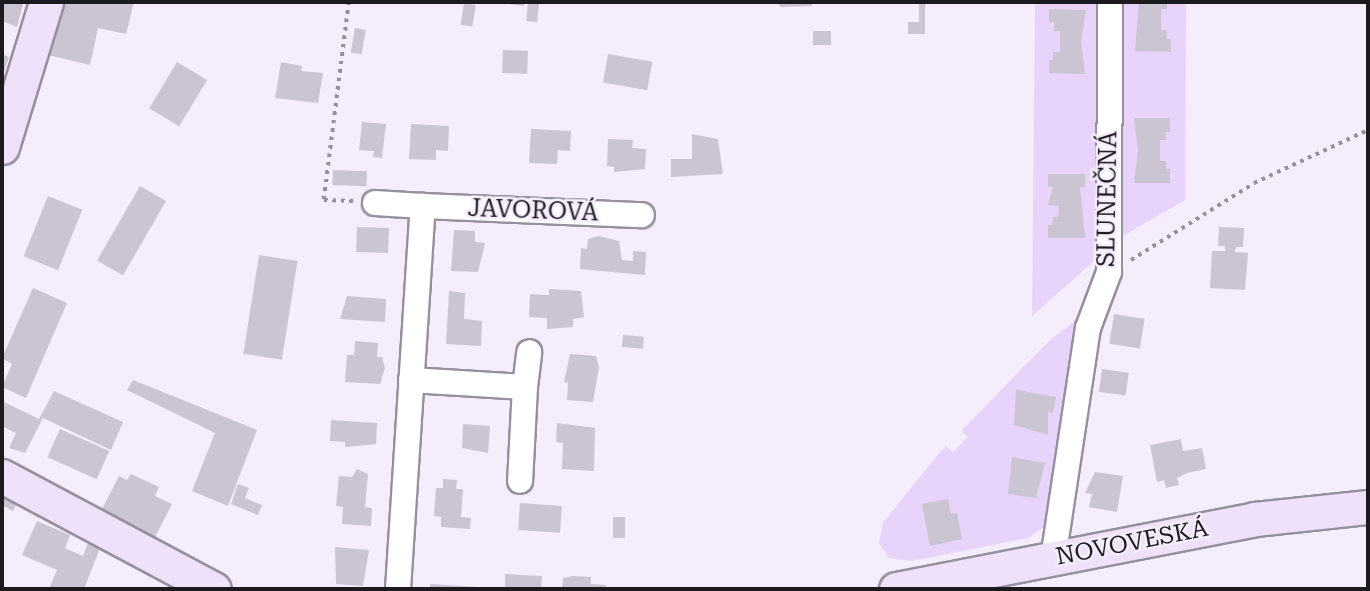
<!DOCTYPE html>
<html>
<head>
<meta charset="utf-8">
<style>
	body { margin:0 }
	#map { position:relative; width:1370px; height:591px; overflow:hidden; background:#f5edfc; font-family:"Roboto Serif",serif }
	div>[style] { position:absolute }
	.green>* { inset:0; background:#e8d3fa }
	.building>* { inset:0; background:#cbc4d2; transform-origin:0 0 }
	.path>* { height:3.5px; margin-top:-1.75px; transform-origin:0; background:repeating-linear-gradient(90deg,#948f9a 0 3.5px,transparent 0 8.5px) }
	.roads { filter:drop-shadow(2px 0 #968f9d) drop-shadow(-2px 0 #968f9d) drop-shadow(0 2px #968f9d) drop-shadow(0 -2px #968f9d) }
	.street>* { height:24px; margin:-12px; padding:0 12px; transform-origin:12px; border-radius:12px; background:#fff }
	.secondary>* { height:33px; margin:-16.5px; padding:0 16.5px; transform-origin:16.5px; border-radius:16.5px; background:#eee1f9 }
	span { translate:-50% -50%; white-space:nowrap; text-align:center; line-height:1.15; -webkit-text-stroke:5px #f5edfc; paint-order:stroke }
	.street-label { font-size:24px; color:#1c1a1f }
	.frame { position:absolute; inset:0; border:4px solid #1c1a1f; pointer-events:none }
</style>
</head>
<body>
<div id="map">
	<div class="green">
		<i style="clip-path:polygon(1035px 2px,1098px 2px,1097px 230px,1093px 262px,1032px 316px)"></i>
		<i style="clip-path:polygon(1123px 2px,1186px 2px,1185px 200px,1121px 237px)"></i>
		<i style="clip-path:polygon(1079px 318px,1044px 527px,1028px 538px,912px 561px,889px 558px,879px 543px,883px 523px,940px 452px,946px 446px,953px 452px,968px 437px,961px 431px,1051px 339px)"></i>
	</div>
	<div class="building">
		<i style="clip-path:polygon(2px 2px,23px 4px,17px 27px,2px 21px)"></i>
		<i style="clip-path:polygon(61px 2px,134px 2px,126px 34px,98px 28px,90px 65px,48px 55px)"></i>
		<i style="clip-path:polygon(493px 2px,524px 2px,524px 6px)"></i>
		<i style="left:528px;top:2px;width:11px;height:19px;rotate:5deg"></i>
		<i style="clip-path:polygon(776px 2px,812px 2px,812px 6px,781px 7px)"></i>
		<i style="clip-path:polygon(919px 2px,925px 2px,925px 34px,908px 34px,908px 22px,919px 22px)"></i>
		<i style="clip-path:polygon(1139px 2px,1167px 2px,1167px 9px,1161px 9px,1161px 30px,1167px 30px,1167px 39px,1171px 39px,1171px 52px,1135px 51px)"></i>
		<i style="left:464px;top:3px;width:12px;height:22px;rotate:9deg"></i>
		<i style="clip-path:polygon(1049px 9px,1086px 10px,1081px 42px,1085px 74px,1049px 73px,1049px 60px,1053px 60px,1053px 52px,1060px 52px,1060px 31px,1054px 31px,1054px 22px,1049px 22px)"></i>
		<i style="left:355px;top:28px;width:11px;height:25px;rotate:10deg"></i>
		<i style="left:831px;top:31px;width:14px;height:18px;rotate:90deg"></i>
		<i style="left:503px;top:50px;width:25px;height:23px;rotate:2deg"></i>
		<i style="clip-path:polygon(2px 54px,9px 57px,2px 77px)"></i>
		<i style="left:608px;top:54px;width:45px;height:29px;rotate:10deg"></i>
		<i style="left:177px;top:62px;width:35px;height:54px;rotate:31deg"></i>
		<i style="clip-path:polygon(281px 62px,302px 66px,301px 71px,323px 73px,318px 103px,275px 98px)"></i>
		<i style="clip-path:polygon(1134px 118px,1170px 118px,1170px 132px,1166px 132px,1166px 140px,1160px 140px,1160px 161px,1166px 161px,1166px 169px,1170px 169px,1170px 183px,1134px 183px,1138px 150px)"></i>
		<i style="clip-path:polygon(362px 122px,386px 124px,382px 158px,373px 157px,374px 151px,359px 150px)"></i>
		<i style="clip-path:polygon(411px 124px,449px 126px,448px 151px,436px 150px,436px 160px,409px 159px)"></i>
		<i style="clip-path:polygon(531px 129px,571px 131px,570px 151px,558px 150px,557px 164px,529px 163px)"></i>
		<i style="clip-path:polygon(692px 134px,718px 139px,723px 174px,671px 177px,671px 159px,692px 159px)"></i>
		<i style="clip-path:polygon(608px 139px,633px 140px,632px 148px,646px 149px,645px 169px,614px 172px,614px 167px,607px 166px)"></i>
		<i style="left:333px;top:170px;width:34px;height:15px;rotate:2deg"></i>
		<i style="clip-path:polygon(1048px 174px,1085px 174px,1085px 187px,1080px 187px,1085px 238px,1048px 238px,1048px 225px,1052px 225px,1053px 217px,1058px 217px,1059px 206px,1048px 205px,1053px 187px,1048px 187px)"></i>
		<i style="left:140px;top:186px;width:30px;height:86px;rotate:30deg"></i>
		<i style="left:48px;top:196px;width:37px;height:65px;rotate:22deg"></i>
		<i style="left:357px;top:227px;width:32px;height:25px;rotate:2deg"></i>
		<i style="clip-path:polygon(1219px 227px,1244px 228px,1243px 247px,1236px 247px,1235px 252px,1248px 253px,1245px 290px,1210px 288px,1212px 251px,1225px 251px,1225px 246px,1218px 246px)"></i>
		<i style="clip-path:polygon(454px 230px,475px 231px,475px 242px,485px 243px,478px 272px,451px 271px)"></i>
		<i style="clip-path:polygon(599px 236px,619px 241px,622px 260px,633px 261px,633px 251px,646px 252px,645px 275px,580px 269px,581px 248px,587px 249px,588px 239px)"></i>
		<i style="left:259px;top:255px;width:39px;height:100px;rotate:9deg"></i>
		<i style="clip-path:polygon(33px 288px,67px 303px,26px 398px,2px 387px,12px 364px,2px 358px)"></i>
		<i style="clip-path:polygon(549px 289px,581px 291px,584px 317px,573px 319px,573px 327px,547px 329px,547px 318px,529px 317px,530px 294px,549px 295px)"></i>
		<i style="clip-path:polygon(449px 291px,465px 293px,464px 319px,482px 321px,481px 346px,446px 344px)"></i>
		<i style="clip-path:polygon(347px 296px,386px 299px,385px 322px,340px 319px)"></i>
		<i style="left:1114px;top:314px;width:31px;height:30px;rotate:9deg"></i>
		<i style="left:623px;top:335px;width:21px;height:12px;rotate:5deg"></i>
		<i style="clip-path:polygon(355px 341px,378px 343px,377px 357px,382px 357px,385px 368px,380px 384px,345px 382px,347px 355px,354px 355px)"></i>
		<i style="clip-path:polygon(570px 354px,596px 356px,599px 367px,593px 402px,567px 400px,568px 383px,564px 382px)"></i>
		<i style="left:1102px;top:369px;width:27px;height:23px;rotate:8deg"></i>
		<i style="clip-path:polygon(133px 380px,257px 430px,228px 506px,192px 491px,215px 433px,127px 390px)"></i>
		<i style="clip-path:polygon(1016px 390px,1056px 397px,1053px 413px,1048px 412px,1048px 435px,1014px 425px)"></i>
		<i style="clip-path:polygon(54px 391px,123px 422px,111px 450px,43px 418px,25px 453px,9px 448px,16px 433px,2px 426px,2px 401px,39px 419px)"></i>
		<i style="clip-path:polygon(331px 420px,377px 423px,376px 444px,345px 447px,345px 442px,330px 441px)"></i>
		<i style="clip-path:polygon(557px 423px,595px 428px,594px 471px,562px 469px,563px 443px,556px 442px)"></i>
		<i style="clip-path:polygon(463px 424px,490px 426px,488px 453px,462px 448px)"></i>
		<i style="left:60px;top:429px;width:54px;height:31px;rotate:24deg"></i>
		<i style="clip-path:polygon(1181px 439px,1183px 451px,1202px 448px,1206px 469px,1187px 473px,1177px 478px,1179px 485px,1166px 488px,1164px 480px,1157px 482px,1150px 445px)"></i>
		<i style="clip-path:polygon(1012px 457px,1045px 463px,1036px 498px,1008px 494px)"></i>
		<i style="clip-path:polygon(357px 469px,368px 474px,365px 507px,372px 508px,371px 526px,342px 524px,343px 507px,336px 506px,339px 476px,352px 477px)"></i>
		<i style="clip-path:polygon(1095px 472px,1123px 476px,1117px 512px,1089px 507px,1092px 494px,1085px 493px)"></i>
		<i style="clip-path:polygon(131px 474px,159px 487px,155px 496px,172px 504px,152px 543px,99px 515px,119px 476px,127px 480px)"></i>
		<i style="clip-path:polygon(443px 479px,457px 480px,456px 489px,463px 489px,461px 517px,471px 518px,470px 529px,441px 527px,441px 517px,434px 516px,436px 488px,443px 488px)"></i>
		<i style="clip-path:polygon(2px 482px,22px 492px,13px 511px,2px 505px)"></i>
		<i style="clip-path:polygon(238px 484px,249px 488px,245px 498px,262px 505px,258px 515px,231px 504px)"></i>
		<i style="clip-path:polygon(948px 499px,951px 514px,957px 513px,962px 539px,930px 546px,922px 504px)"></i>
		<i style="left:520px;top:503px;width:42px;height:27px;rotate:4deg"></i>
		<i style="left:613px;top:517px;width:12px;height:21px"></i>
		<i style="clip-path:polygon(37px 521px,70px 535px,65px 548px,83px 556px,88px 543px,100px 548px,84px 589px,49px 589px,57px 570px,22px 555px)"></i>
		<i style="clip-path:polygon(335px 547px,369px 550px,363px 586px,336px 584px)"></i>
		<i style="clip-path:polygon(505px 574px,542px 576px,541px 589px,505px 589px)"></i>
		<i style="clip-path:polygon(573px 576px,591px 577px,591px 584px,606px 585px,606px 589px,562px 589px,563px 578px)"></i>
		<i style="clip-path:polygon(430px 584px,477px 587px,477px 589px,430px 589px)"></i>
	</div>
	<div class="path">
		<i style="left:349px;top:2px;width:200px;rotate:97.2deg"></i>
		<i style="left:324px;top:200px;width:32px;rotate:2deg"></i>
		<i style="left:1131px;top:260px;width:145px;rotate:-32deg"></i>
		<i style="left:1254px;top:183px;width:126px;rotate:-24.9deg"></i>
	</div>
	<div class="roads">
		<div class="street">
			<i style="left:375px;top:203px;width:48px;rotate:3.6deg"></i>
			<i style="left:411px;top:380px;width:114px;rotate:3.5deg"></i>
			<i style="left:525px;top:387px;width:94px;rotate:93deg"></i>
			<i style="left:525px;top:387px;width:35px;rotate:-83deg"></i>
			<i style="left:1053px;top:559px;width:234px;rotate:-81.4deg"></i>
			<i style="left:1088px;top:328px;width:60px;rotate:-69.4deg"></i>
			<i style="left:1109px;top:272px;width:270px;rotate:-89.8deg"></i>
			<i style="left:398px;top:589px;width:384px;rotate:-86.3deg"></i>
			<i style="left:423px;top:206px;width:219px;rotate:2.4deg"></i>
		</div>
		<div class="secondary">
			<i style="left:2px;top:147px;width:152px;rotate:-73.1deg"></i>
			<i style="left:2px;top:476px;width:240px;rotate:28.1deg"></i>
			<i style="left:896px;top:589px;width:366px;rotate:-11deg"></i>
			<i style="left:1255px;top:519px;width:114px;rotate:-6.1deg"></i>
		</div>
	</div>
	<div class="street-label">
		<span style="left:1108px;top:199px;rotate:-89deg">SLUNEČNÁ</span>
		<span style="left:533px;top:211px;rotate:2deg">JAVOROVÁ</span>
		<span style="left:1132px;top:543px;rotate:-11deg">NOVOVESKÁ</span>
	</div>
	<div class="frame"></div>
</div>
</body>
</html>
